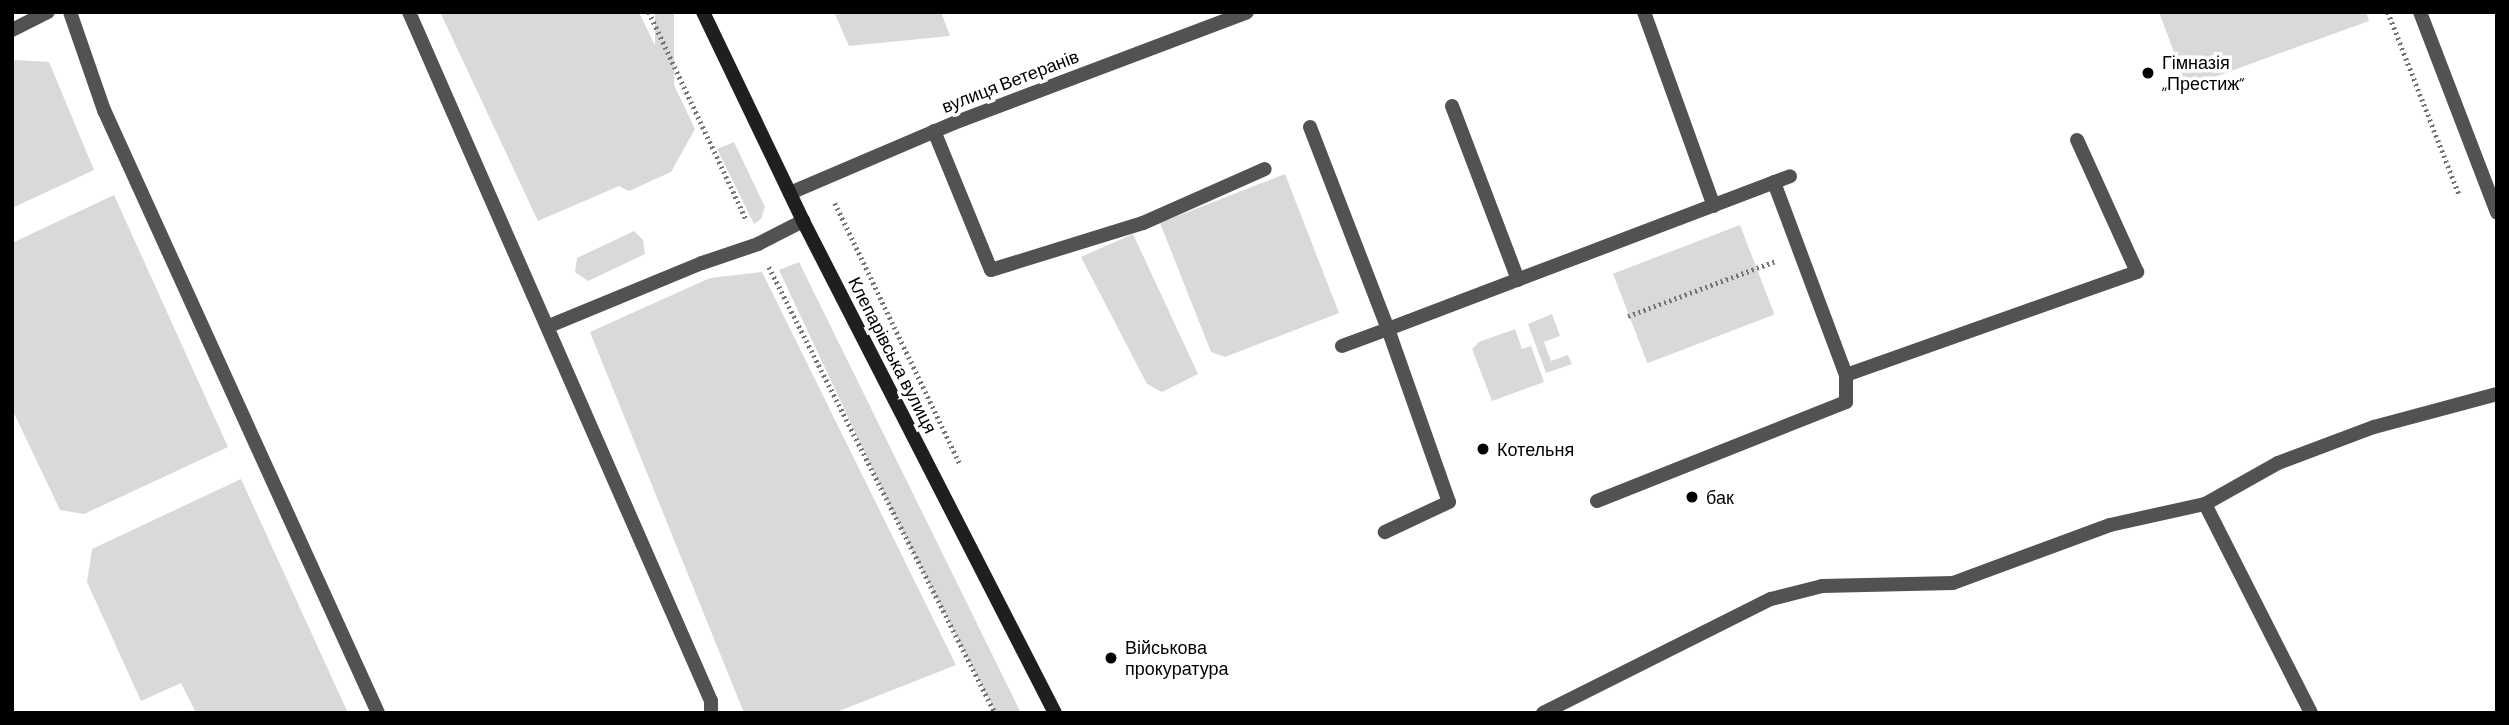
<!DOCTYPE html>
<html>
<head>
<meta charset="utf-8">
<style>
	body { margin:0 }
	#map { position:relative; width:2509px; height:725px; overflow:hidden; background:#fff; font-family:Barlow,sans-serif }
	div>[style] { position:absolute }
	.green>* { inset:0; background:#d9d9d9; transform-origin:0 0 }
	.path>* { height:4.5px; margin-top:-2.25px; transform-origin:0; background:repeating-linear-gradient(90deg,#747474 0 2px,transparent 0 5.5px) }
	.lane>* { height:14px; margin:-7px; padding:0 7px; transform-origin:7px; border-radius:7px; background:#525252 }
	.street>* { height:14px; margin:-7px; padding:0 7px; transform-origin:7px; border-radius:7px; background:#525252 }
	.secondary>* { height:14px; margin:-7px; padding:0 7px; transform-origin:7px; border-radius:7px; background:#1f1f1f }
	.dots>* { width:19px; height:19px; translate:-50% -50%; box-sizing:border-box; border:4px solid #fff; border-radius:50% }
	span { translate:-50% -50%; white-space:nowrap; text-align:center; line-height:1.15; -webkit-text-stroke:7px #fff; paint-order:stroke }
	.poi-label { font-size:18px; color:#000 }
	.left { translate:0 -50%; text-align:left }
	.street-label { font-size:18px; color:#000 }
	.frame { position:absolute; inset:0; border:14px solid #000; pointer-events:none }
</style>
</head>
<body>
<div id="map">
	<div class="green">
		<i style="clip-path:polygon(440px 12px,639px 12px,695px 129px,671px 172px,629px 191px,619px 186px,538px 221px)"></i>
		<i style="left:655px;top:12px;width:19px;height:125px"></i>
		<i style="clip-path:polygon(834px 12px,941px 12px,950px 36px,849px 46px)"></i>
		<i style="clip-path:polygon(2159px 12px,2366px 12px,2369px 21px,2187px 87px)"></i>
		<i style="clip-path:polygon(16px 60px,49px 62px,94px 170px,12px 208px,12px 62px)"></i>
		<i style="clip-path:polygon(734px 142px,765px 207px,761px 219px,754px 224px,717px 149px)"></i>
		<i style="clip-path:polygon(1285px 174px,1339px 313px,1225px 357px,1211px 352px,1160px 223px)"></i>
		<i style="clip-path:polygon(114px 195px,228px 447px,84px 514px,60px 510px,12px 409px,12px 243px)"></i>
		<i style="left:1740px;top:225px;width:96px;height:136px;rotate:69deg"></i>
		<i style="clip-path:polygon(634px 231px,643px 240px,645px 254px,588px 281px,575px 272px,577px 258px)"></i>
		<i style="clip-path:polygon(1133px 234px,1198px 374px,1162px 392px,1147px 384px,1081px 257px)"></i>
		<i style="clip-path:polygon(799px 262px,1021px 713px,996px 713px,892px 511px,779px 270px)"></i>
		<i style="clip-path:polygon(762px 272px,956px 665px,834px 713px,744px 713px,590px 332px,710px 278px)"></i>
		<i style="clip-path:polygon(1552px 314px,1560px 336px,1544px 342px,1551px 361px,1568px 355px,1572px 364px,1546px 373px,1528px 324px)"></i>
		<i style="clip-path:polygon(1515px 329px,1522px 349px,1531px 346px,1544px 382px,1492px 401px,1472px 349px,1479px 342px)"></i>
		<i style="clip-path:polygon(241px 479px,348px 713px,196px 713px,181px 683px,141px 701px,87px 582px,92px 549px)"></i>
	</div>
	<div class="path">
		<i style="left:649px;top:12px;width:231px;rotate:64.9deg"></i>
		<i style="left:2388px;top:12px;width:195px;rotate:68.7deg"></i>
		<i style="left:835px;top:203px;width:289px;rotate:64.4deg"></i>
		<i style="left:769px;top:267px;width:500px;rotate:63.1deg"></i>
		<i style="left:1628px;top:316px;width:158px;rotate:-20.4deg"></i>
	</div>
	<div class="lane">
		<i style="left:70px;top:12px;width:104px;rotate:70.9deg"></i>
		<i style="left:104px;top:110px;width:662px;rotate:65.56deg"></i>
		<i style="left:409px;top:12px;width:752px;rotate:66.33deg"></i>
		<i style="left:711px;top:701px;width:12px;rotate:90deg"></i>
		<i style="left:1644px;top:12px;width:206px;rotate:70.2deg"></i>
		<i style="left:12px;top:30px;width:40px;rotate:-26.6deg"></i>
		<i style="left:1452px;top:106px;width:186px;rotate:69.2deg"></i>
		<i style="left:1310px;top:127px;width:217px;rotate:68.9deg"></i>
		<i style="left:1388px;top:329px;width:430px;rotate:-20.8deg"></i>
		<i style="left:934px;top:131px;width:150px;rotate:67.7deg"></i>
		<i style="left:991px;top:270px;width:159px;rotate:-17.2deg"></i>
		<i style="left:1143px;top:223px;width:133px;rotate:-23.9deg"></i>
		<i style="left:549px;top:326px;width:165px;rotate:-22.4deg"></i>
		<i style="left:702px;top:263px;width:59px;rotate:-18.7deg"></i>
		<i style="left:758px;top:244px;width:51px;rotate:-27.1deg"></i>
		<i style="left:1342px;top:346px;width:49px;rotate:-20.3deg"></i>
		<i style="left:1388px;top:329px;width:183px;rotate:70.6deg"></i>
		<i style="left:1449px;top:502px;width:71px;rotate:154.9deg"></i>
		<i style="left:1846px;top:375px;width:309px;rotate:-19.5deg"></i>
		<i style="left:2137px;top:272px;width:145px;rotate:-114.4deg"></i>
		<i style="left:1597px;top:501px;width:268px;rotate:-21.7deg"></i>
		<i style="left:1846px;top:402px;width:27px;rotate:-90deg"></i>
		<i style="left:1846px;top:375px;width:206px;rotate:-110.5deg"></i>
		<i style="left:2205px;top:504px;width:234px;rotate:63.1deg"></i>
		<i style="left:1543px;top:713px;width:255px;rotate:-26.6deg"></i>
		<i style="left:1771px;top:599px;width:53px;rotate:-14.3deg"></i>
		<i style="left:1822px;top:586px;width:131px;rotate:-1.3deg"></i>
		<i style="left:1953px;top:583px;width:167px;rotate:-20.3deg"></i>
		<i style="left:2110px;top:525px;width:97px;rotate:-12.5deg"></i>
		<i style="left:2205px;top:504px;width:84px;rotate:-29.3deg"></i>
		<i style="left:2278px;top:463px;width:103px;rotate:-20.6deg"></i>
		<i style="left:2374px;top:427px;width:127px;rotate:-15deg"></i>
	</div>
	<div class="street">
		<i style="left:2420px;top:12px;width:215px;rotate:69deg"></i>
		<i style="left:790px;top:193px;width:178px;rotate:-23.1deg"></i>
		<i style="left:954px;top:123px;width:313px;rotate:-20.7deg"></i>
	</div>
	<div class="secondary">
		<i style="left:703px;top:12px;width:232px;rotate:64.4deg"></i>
		<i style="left:803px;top:221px;width:553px;rotate:62.88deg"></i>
	</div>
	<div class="dots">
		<i style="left:2148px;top:73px;background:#000"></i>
		<i style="left:1483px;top:449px;background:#000"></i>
		<i style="left:1692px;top:497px;background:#000"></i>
		<i style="left:1111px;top:658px;background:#000"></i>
	</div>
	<div class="poi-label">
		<span class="left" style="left:2162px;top:73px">Гімназія<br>„Престиж“</span>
		<span class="left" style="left:1497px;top:449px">Котельня</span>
		<span class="left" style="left:1706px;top:497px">бак</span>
		<span class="left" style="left:1125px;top:658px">Військова<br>прокуратура</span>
	</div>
	<div class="street-label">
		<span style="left:1010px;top:81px;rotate:-21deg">вулиця Ветеранів</span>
		<span style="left:893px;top:355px;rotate:63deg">Клепарівська вулиця</span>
	</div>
	<div class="frame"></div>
</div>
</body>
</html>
